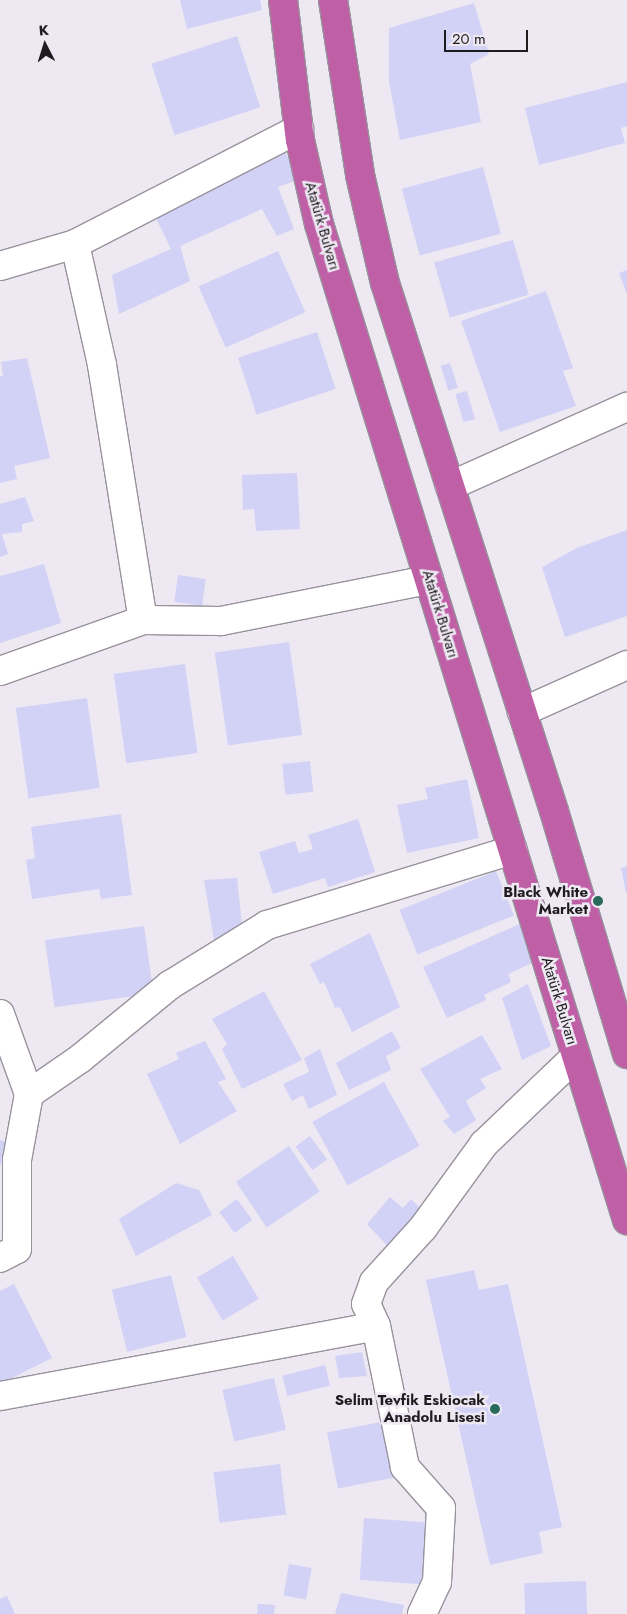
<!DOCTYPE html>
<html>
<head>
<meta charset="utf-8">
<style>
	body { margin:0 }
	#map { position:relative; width:627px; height:1614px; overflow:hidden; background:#eee8f2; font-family:Jost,sans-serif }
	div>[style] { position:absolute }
	.building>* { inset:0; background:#d1d2f6; transform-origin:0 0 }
	.roads { filter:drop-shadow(1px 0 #98929c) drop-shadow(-1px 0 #98929c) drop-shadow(0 1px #98929c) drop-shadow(0 -1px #98929c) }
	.street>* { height:28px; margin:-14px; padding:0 14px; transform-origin:14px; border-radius:14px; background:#fff }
	.highway>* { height:28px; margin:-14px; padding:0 14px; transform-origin:14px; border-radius:14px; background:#bf60a6 }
	.dots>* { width:14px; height:14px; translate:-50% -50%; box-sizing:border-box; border:2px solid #eee8f2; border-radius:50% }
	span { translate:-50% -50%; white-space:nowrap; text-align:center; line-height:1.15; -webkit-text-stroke:5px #eee8f2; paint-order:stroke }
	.street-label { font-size:15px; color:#1e1c1f }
	.poi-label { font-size:15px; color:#1e1c1f; font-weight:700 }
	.right { translate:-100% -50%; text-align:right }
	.north { position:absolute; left:20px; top:20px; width:50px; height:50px; -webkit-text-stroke:4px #eee8f2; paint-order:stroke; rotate:355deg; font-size:14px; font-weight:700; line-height:20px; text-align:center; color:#1e1c1f }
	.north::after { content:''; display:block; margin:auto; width:18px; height:22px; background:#1e1c1f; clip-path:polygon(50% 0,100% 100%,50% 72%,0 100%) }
	.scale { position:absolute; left:444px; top:30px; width:84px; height:22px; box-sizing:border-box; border:2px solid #1e1c1f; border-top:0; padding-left:6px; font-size:15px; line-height:18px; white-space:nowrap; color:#1e1c1f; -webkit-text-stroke:4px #eee8f2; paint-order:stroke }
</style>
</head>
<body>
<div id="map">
	<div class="building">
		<i style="clip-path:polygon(180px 0,260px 0,262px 10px,187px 29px)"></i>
		<i style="clip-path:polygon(474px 3px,489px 54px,470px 64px,481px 122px,400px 140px,389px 82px,389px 28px)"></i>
		<i style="left:237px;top:36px;width:75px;height:90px;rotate:72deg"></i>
		<i style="clip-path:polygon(627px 82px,627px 126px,621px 128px,625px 143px,539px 165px,525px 108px)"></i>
		<i style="clip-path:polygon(285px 151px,298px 180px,278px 187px,294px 229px,277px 236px,262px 209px,180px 246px,190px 281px,119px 314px,112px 275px,171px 249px,154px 214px)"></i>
		<i style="left:483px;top:167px;width:69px;height:84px;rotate:75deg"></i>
		<i style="left:513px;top:240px;width:57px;height:82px;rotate:74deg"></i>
		<i style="left:278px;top:251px;width:67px;height:87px;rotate:66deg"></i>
		<i style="clip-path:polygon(627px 270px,627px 294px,619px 273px)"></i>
		<i style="clip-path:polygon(546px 291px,573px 368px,563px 371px,576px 406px,500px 432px,461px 321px)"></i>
		<i style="left:317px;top:332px;width:60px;height:83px;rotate:72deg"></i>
		<i style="clip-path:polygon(27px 358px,50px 458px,14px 466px,17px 479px,0 483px,0 376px,3px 376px,1px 362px)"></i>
		<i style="left:450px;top:363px;width:26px;height:10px;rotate:72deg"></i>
		<i style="left:467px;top:391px;width:29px;height:12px;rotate:74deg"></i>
		<i style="clip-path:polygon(297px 473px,300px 529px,256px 531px,254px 509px,243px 510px,242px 475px)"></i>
		<i style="clip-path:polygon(25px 497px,34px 521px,22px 524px,22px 532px,2px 534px,8px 554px,0 557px,0 504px)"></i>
		<i style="clip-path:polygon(627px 530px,627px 616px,565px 637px,542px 567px,577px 548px)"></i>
		<i style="clip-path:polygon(44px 564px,61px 623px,0 643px,0 576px)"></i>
		<i style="left:178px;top:575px;width:28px;height:27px;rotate:8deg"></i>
		<i style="left:289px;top:642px;width:94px;height:75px;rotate:82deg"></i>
		<i style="left:185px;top:664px;width:90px;height:72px;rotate:82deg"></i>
		<i style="left:87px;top:698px;width:91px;height:72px;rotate:82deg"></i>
		<i style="left:310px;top:761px;width:31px;height:28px;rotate:84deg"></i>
		<i style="clip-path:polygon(467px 779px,479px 838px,407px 853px,397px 805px,428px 799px,425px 788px)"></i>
		<i style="clip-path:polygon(121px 814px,132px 895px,101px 899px,99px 889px,32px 899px,26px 860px,35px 858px,31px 827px)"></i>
		<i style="clip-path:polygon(358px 819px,375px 872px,328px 887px,325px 878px,273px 894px,259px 852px,295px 841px,299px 853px,313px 849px,308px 835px)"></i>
		<i style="clip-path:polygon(627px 866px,627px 893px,626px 893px,621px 868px)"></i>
		<i style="left:496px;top:871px;width:48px;height:104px;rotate:68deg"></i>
		<i style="clip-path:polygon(237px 878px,243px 934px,216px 952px,204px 880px)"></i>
		<i style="clip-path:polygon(524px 922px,541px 959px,508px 974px,511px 982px,484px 995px,486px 1000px,447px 1018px,423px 967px)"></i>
		<i style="left:144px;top:926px;width:68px;height:100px;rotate:82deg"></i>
		<i style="clip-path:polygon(370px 933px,400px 1007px,352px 1032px,340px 1007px,335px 1008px,324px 982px,320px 984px,310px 964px)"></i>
		<i style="clip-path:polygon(528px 984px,551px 1046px,522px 1060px,502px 998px)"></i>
		<i style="clip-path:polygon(264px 991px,302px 1060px,242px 1089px,222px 1049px,227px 1044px,212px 1019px)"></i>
		<i style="clip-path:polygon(392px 1031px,401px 1048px,386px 1056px,391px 1070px,349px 1090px,336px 1063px)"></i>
		<i style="clip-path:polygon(482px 1035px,502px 1069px,480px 1079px,486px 1088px,466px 1101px,476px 1120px,454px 1134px,443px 1121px,450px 1117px,420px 1069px)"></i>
		<i style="clip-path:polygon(205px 1041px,226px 1079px,218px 1082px,237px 1111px,180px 1144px,147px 1074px,179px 1059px,176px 1053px)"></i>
		<i style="clip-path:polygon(320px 1049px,337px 1095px,309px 1109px,303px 1095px,292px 1101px,283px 1084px,309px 1072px,304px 1058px)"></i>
		<i style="left:384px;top:1082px;width:73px;height:82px;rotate:61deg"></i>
		<i style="left:310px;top:1136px;width:29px;height:18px;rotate:54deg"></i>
		<i style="clip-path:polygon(0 1140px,6px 1142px,1px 1165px,0 1165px)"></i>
		<i style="left:289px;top:1146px;width:55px;height:64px;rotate:56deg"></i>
		<i style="clip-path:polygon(176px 1183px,199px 1190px,212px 1215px,136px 1256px,119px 1219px)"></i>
		<i style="clip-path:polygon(390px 1197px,403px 1208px,411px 1199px,422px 1210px,392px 1251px,367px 1224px)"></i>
		<i style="left:237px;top:1199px;width:26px;height:22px;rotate:54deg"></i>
		<i style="left:233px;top:1256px;width:50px;height:42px;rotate:59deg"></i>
		<i style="clip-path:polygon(474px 1270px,479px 1290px,508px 1284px,562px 1527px,539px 1532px,543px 1553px,490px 1565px,426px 1280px)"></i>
		<i style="left:171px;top:1275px;width:64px;height:61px;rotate:76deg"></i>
		<i style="clip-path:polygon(14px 1284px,52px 1358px,0 1384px,0 1291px)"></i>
		<i style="clip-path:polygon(362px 1352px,367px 1376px,339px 1378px,335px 1356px)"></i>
		<i style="left:325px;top:1365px;width:21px;height:44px;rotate:76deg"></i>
		<i style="left:274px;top:1378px;width:53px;height:53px;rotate:77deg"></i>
		<i style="left:386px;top:1421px;width:57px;height:60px;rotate:79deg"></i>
		<i style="left:280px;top:1464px;width:51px;height:67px;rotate:83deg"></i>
		<i style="left:364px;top:1518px;width:65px;height:62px;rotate:4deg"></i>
		<i style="left:289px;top:1564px;width:23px;height:32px;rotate:10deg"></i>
		<i style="left:586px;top:1581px;width:33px;height:62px;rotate:88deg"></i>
		<i style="clip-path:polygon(341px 1593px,404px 1605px,402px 1614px,335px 1614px)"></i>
		<i style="clip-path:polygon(7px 1596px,15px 1614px,0 1614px,0 1599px)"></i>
		<i style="clip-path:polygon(258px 1604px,275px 1605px,274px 1614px,257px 1614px)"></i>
	</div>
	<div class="roads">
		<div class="street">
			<i style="left:75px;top:244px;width:124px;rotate:77.4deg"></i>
			<i style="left:102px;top:365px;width:258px;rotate:80.9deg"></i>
			<i style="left:0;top:266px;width:78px;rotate:-16.3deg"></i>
			<i style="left:75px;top:244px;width:252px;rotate:-27.2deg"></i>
			<i style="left:450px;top:486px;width:194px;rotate:-24.1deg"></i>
			<i style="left:0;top:671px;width:152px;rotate:-19.6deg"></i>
			<i style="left:143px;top:620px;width:78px;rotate:0.7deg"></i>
			<i style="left:221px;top:621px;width:212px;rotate:-11.2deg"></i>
			<i style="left:522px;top:712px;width:115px;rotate:-24.1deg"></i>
			<i style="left:0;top:1014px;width:85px;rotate:70.1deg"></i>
			<i style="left:0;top:1258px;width:19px;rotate:-28deg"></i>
			<i style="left:17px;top:1249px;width:89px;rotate:-90deg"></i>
			<i style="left:17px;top:1160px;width:67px;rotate:-79.7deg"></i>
			<i style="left:29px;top:1094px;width:63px;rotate:-34.7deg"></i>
			<i style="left:81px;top:1058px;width:115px;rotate:-39.4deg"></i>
			<i style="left:170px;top:985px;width:114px;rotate:-31.7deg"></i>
			<i style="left:267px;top:925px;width:257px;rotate:-17deg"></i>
			<i style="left:0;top:1396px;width:382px;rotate:-10.5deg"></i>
			<i style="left:422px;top:1614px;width:35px;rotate:-65deg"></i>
			<i style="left:437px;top:1582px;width:74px;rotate:-86.9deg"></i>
			<i style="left:441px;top:1508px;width:55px;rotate:-131.3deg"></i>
			<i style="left:405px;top:1467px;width:144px;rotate:-101.6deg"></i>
			<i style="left:376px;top:1326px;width:24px;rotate:-114deg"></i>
			<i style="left:366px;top:1304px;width:23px;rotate:-70deg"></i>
			<i style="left:374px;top:1282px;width:73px;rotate:-47.8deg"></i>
			<i style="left:423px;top:1228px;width:104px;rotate:-54deg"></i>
			<i style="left:484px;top:1144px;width:127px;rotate:-43.7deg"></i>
		</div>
		<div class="highway">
			<i style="left:283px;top:0;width:141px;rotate:83.1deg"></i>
			<i style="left:300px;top:140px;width:86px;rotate:77.3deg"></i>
			<i style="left:319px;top:224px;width:1043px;rotate:72.82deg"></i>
			<i style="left:333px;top:0;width:177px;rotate:81.2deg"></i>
			<i style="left:360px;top:175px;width:111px;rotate:77deg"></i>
			<i style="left:385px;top:283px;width:554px;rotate:72.25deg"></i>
			<i style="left:554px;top:811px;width:254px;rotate:73.3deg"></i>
		</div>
	</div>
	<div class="dots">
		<i style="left:598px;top:901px;background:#296b5b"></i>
		<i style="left:495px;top:1409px;background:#296b5b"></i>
	</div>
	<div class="street-label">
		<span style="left:322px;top:226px;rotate:74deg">Atatürk Bulvarı</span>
		<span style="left:440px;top:614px;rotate:73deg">Atatürk Bulvarı</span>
		<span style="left:559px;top:1001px;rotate:73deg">Atatürk Bulvarı</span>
	</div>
	<div class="poi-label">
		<span class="right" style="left:588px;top:901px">Black White<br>Market</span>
		<span class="right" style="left:485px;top:1409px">Selim Tevfik Eskiocak<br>Anadolu Lisesi</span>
	</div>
	<div class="north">K</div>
	<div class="scale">20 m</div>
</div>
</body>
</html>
